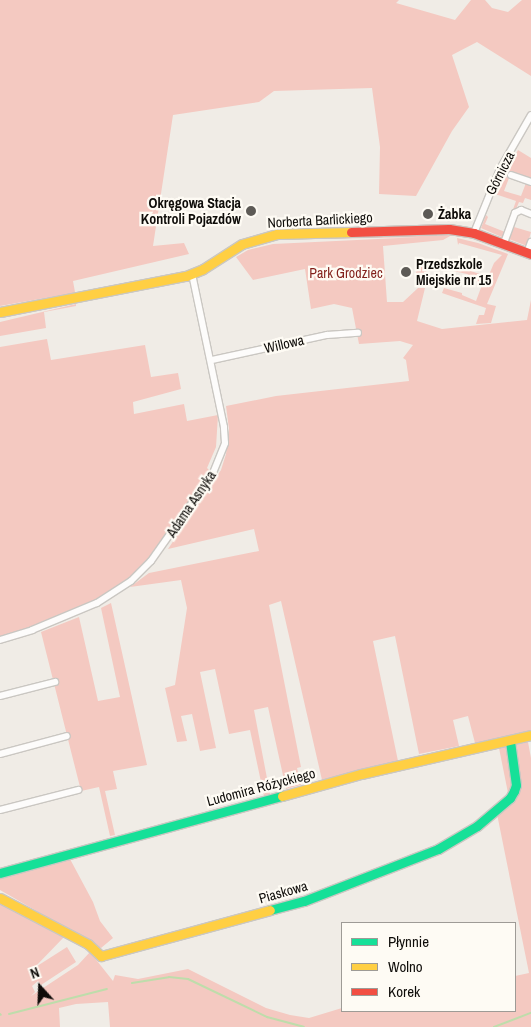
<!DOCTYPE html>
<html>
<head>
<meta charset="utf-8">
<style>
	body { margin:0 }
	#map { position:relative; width:531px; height:1027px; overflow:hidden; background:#f0ece6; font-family:"Archivo Narrow",sans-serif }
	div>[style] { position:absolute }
	.green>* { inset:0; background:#f4c9c1 }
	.stream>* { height:2px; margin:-1px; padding:0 1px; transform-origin:1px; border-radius:1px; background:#beddab }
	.roads { filter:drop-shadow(1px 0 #cac7c2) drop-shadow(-1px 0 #cac7c2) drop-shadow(0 1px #cac7c2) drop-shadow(0 -1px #cac7c2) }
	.street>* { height:6px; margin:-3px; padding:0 3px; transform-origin:3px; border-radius:3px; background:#fdfcfb }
	.fast>* { height:9px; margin:-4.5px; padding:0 4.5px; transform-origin:4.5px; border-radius:4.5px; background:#16e098 }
	.slow>* { height:9px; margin:-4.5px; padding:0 4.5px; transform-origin:4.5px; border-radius:4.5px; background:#ffcf43 }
	.jam>* { height:9px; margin:-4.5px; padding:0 4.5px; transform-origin:4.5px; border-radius:4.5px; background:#f24e42 }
	.dots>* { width:14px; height:14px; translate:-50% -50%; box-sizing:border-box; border:2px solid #fefbf4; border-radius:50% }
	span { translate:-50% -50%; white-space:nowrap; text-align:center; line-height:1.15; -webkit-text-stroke:4.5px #fefbf4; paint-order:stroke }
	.street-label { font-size:14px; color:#0e0c09 }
	.poi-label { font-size:14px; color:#0e0c09; font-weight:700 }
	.right { translate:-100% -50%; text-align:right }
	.left { translate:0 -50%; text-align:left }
	.park-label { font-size:14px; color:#821f1a }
	.legend { position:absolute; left:341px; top:922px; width:175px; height:90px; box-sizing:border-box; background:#fefbf4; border:1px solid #9e9b96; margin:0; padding:6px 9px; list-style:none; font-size:15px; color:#0e0c09 }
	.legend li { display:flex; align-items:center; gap:10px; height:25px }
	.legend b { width:25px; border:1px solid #9e9b96 }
	.north { position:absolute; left:15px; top:962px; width:50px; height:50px; -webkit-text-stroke:4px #fefbf4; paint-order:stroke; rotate:340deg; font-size:14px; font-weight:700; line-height:20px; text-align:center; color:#0e0c09 }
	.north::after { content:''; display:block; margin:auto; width:18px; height:22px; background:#0e0c09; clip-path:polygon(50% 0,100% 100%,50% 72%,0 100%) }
</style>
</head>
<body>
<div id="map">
	<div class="green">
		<i style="clip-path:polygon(0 0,399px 0,396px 3px,455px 20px,471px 0,485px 0,492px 8px,508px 12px,522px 0,531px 0,531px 76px,477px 42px,452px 55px,469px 107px,452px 131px,416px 196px,379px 194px,380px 147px,372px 88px,274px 91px,259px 102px,173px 115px,153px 246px,184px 243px,189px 254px,73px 281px,75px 292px,73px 293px,0 306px)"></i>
		<i style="clip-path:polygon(518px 150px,531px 158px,531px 180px,507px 171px)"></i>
		<i style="clip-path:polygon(503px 176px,509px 178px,504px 191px,521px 196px,526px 183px,531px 185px,531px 200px,525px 198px,523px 203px,519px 202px,504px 238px,481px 228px,486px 215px,488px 217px,485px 224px,505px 232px,516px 201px,495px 194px)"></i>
		<i style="clip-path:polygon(514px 227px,531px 232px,527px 246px,509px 239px)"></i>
		<i style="clip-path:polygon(437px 232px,437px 236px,451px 233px,452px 235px,443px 240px,383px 246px,387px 302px,403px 302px,418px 288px,425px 288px,417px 321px,442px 329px,527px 320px,531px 300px,531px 731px,475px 743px,468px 716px,453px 720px,459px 746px,419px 754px,395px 636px,373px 641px,398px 761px,322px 780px,281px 601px,269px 605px,301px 767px,297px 768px,301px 785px,286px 789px,268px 707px,254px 710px,270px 794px,264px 796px,250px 730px,229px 734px,215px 669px,200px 672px,216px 748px,200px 751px,192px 714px,181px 716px,187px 741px,177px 742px,165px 688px,175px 685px,187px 608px,181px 580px,130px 587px,149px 573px,259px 551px,254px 529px,168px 549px,221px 470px,226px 454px,229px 429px,226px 406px,276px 396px,409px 381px,406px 360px,403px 358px,413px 345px,400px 341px,359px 344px,352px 308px,334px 304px,311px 309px,305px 269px,253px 280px,236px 257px,248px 250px,273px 244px,420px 237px,318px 239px,318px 237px)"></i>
		<i style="clip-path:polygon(457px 238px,478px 243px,508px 254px,487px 304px,496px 306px,491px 323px,476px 324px,479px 315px,484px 315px,486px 308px,442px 293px,444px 288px,462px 293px,462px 295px,476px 301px,482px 285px,467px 274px,449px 270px,451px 264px,488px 277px,494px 263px,502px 255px,459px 243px,458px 245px)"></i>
		<i style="clip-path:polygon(424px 264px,428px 266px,424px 280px,416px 285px,416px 272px)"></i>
		<i style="clip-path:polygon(76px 304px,76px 306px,44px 312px,46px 328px,0 336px,0 322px)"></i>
		<i style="clip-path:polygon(47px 339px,51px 360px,145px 345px,151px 377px,178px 373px,181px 389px,133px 402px,134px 414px,184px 404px,187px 421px,218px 415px,216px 447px,207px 468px,211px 472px,150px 559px,138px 571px,121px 585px,95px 601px,48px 621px,0 638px,0 347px)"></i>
		<i style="clip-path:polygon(111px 603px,147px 765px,113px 771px,117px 789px,105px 791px,115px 835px,110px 836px,99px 787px,81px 791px,41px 632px,79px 617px,98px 701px,120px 697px,101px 608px)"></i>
		<i style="clip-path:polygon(528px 742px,531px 758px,531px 1027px,110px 1027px,108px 1002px,76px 1004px,59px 1008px,60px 1027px,0 1027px,0 904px,65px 936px,34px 968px,67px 947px,76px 962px,41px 985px,38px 981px,32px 986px,35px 992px,31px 996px,78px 965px,90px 952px,113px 981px,115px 975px,138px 979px,188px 969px,266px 1008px,290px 1015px,309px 1018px,342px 1008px,342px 1011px,515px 1011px,515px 976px,529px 973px,497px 814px,513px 801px,517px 794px,519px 788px,515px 745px)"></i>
		<i style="clip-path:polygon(508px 746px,512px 788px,508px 793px,499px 748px)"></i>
		<i style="clip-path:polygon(70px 859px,93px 902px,100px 921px,113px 938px,101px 948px,0 890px,0 878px)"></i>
	</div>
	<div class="stream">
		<i style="left:132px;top:983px;width:37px;rotate:-9deg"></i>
		<i style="left:169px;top:977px;width:19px;rotate:6deg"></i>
		<i style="left:188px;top:979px;width:88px;rotate:25.7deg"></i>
		<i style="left:267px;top:1017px;width:38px;rotate:15deg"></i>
		<i style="left:0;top:1014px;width:1px;rotate:45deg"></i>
		<i style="left:9px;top:1014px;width:101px;rotate:-14.3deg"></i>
		<i style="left:494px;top:1027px;width:40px;rotate:-21deg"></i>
	</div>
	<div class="roads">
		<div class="street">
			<i style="left:511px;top:175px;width:21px;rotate:19deg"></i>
			<i style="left:474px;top:233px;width:69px;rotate:-67.9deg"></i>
			<i style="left:500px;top:169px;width:62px;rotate:-60.1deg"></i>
			<i style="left:504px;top:243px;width:32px;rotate:-70deg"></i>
			<i style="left:515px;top:213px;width:7px;rotate:-27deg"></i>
			<i style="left:521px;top:210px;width:11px;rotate:22deg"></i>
			<i style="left:527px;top:253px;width:12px;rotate:-70deg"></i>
			<i style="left:212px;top:360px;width:118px;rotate:-12.3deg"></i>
			<i style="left:327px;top:335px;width:31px;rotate:-4deg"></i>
			<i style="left:0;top:640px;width:34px;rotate:-17deg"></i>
			<i style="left:32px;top:630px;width:70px;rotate:-22.6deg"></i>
			<i style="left:97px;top:603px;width:40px;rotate:-32.9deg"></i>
			<i style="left:131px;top:581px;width:28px;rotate:-45deg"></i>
			<i style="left:151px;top:561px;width:108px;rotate:-54.8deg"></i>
			<i style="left:213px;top:473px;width:32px;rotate:-68deg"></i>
			<i style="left:225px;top:443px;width:16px;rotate:-94deg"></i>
			<i style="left:224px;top:427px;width:156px;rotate:-101.8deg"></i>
			<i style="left:0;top:696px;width:57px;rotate:-14.3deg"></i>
			<i style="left:0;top:754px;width:69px;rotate:-15deg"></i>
			<i style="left:0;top:810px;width:81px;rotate:-14.4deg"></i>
		</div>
		<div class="fast">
			<i style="left:0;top:873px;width:292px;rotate:-15.3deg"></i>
			<i style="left:270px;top:910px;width:35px;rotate:-15deg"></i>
			<i style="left:304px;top:901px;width:144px;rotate:-21.2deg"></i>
			<i style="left:438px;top:849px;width:45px;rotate:-30.5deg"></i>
			<i style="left:477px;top:826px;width:43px;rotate:-40.3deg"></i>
			<i style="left:510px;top:798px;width:8px;rotate:-60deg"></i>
			<i style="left:514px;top:791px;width:6px;rotate:-72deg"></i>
			<i style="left:516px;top:785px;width:44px;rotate:-97.8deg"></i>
		</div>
		<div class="slow">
			<i style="left:0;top:312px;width:189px;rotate:-11deg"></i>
			<i style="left:186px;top:276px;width:18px;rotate:-22deg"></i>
			<i style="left:203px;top:269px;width:46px;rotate:-32.7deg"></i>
			<i style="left:242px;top:244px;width:36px;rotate:-16deg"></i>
			<i style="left:277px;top:234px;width:74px;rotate:-1.5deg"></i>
			<i style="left:282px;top:796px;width:82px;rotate:-15.6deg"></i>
			<i style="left:361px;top:774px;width:174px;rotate:-12.9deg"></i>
			<i style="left:0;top:898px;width:99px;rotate:27.6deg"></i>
			<i style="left:88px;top:944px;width:18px;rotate:43deg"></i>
			<i style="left:101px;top:956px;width:175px;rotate:-15.2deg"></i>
		</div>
		<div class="jam">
			<i style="left:351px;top:232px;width:98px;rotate:-1.8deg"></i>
			<i style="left:449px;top:229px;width:25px;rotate:9deg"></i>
			<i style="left:474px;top:233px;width:61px;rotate:20.2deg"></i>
		</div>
	</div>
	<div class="dots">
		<i style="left:251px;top:211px;background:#5d5a56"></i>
		<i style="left:428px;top:214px;background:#5d5a56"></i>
		<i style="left:406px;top:272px;background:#5d5a56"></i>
	</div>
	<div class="street-label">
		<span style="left:500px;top:173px;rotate:-63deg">Górnicza</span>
		<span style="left:320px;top:220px;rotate:-3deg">Norberta Barlickiego</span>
		<span style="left:284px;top:344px;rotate:-13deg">Willowa</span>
		<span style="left:191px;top:504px;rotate:-56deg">Adama Asnyka</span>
		<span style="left:261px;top:787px;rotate:-15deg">Ludomira Różyckiego</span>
		<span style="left:283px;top:892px;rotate:-16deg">Piaskowa</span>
	</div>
	<div class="poi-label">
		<span class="right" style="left:241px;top:211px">Okręgowa Stacja<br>Kontroli Pojazdów</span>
		<span class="left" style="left:438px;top:214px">Żabka</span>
		<span class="left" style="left:416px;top:272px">Przedszkole<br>Miejskie nr 15</span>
	</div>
	<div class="park-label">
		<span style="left:346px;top:273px">Park Grodziec</span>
	</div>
	<ul class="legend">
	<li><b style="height:6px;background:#16e098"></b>Płynnie</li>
	<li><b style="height:6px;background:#ffcf43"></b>Wolno</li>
	<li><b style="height:6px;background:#f24e42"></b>Korek</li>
	</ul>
	<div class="north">N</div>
</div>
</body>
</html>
